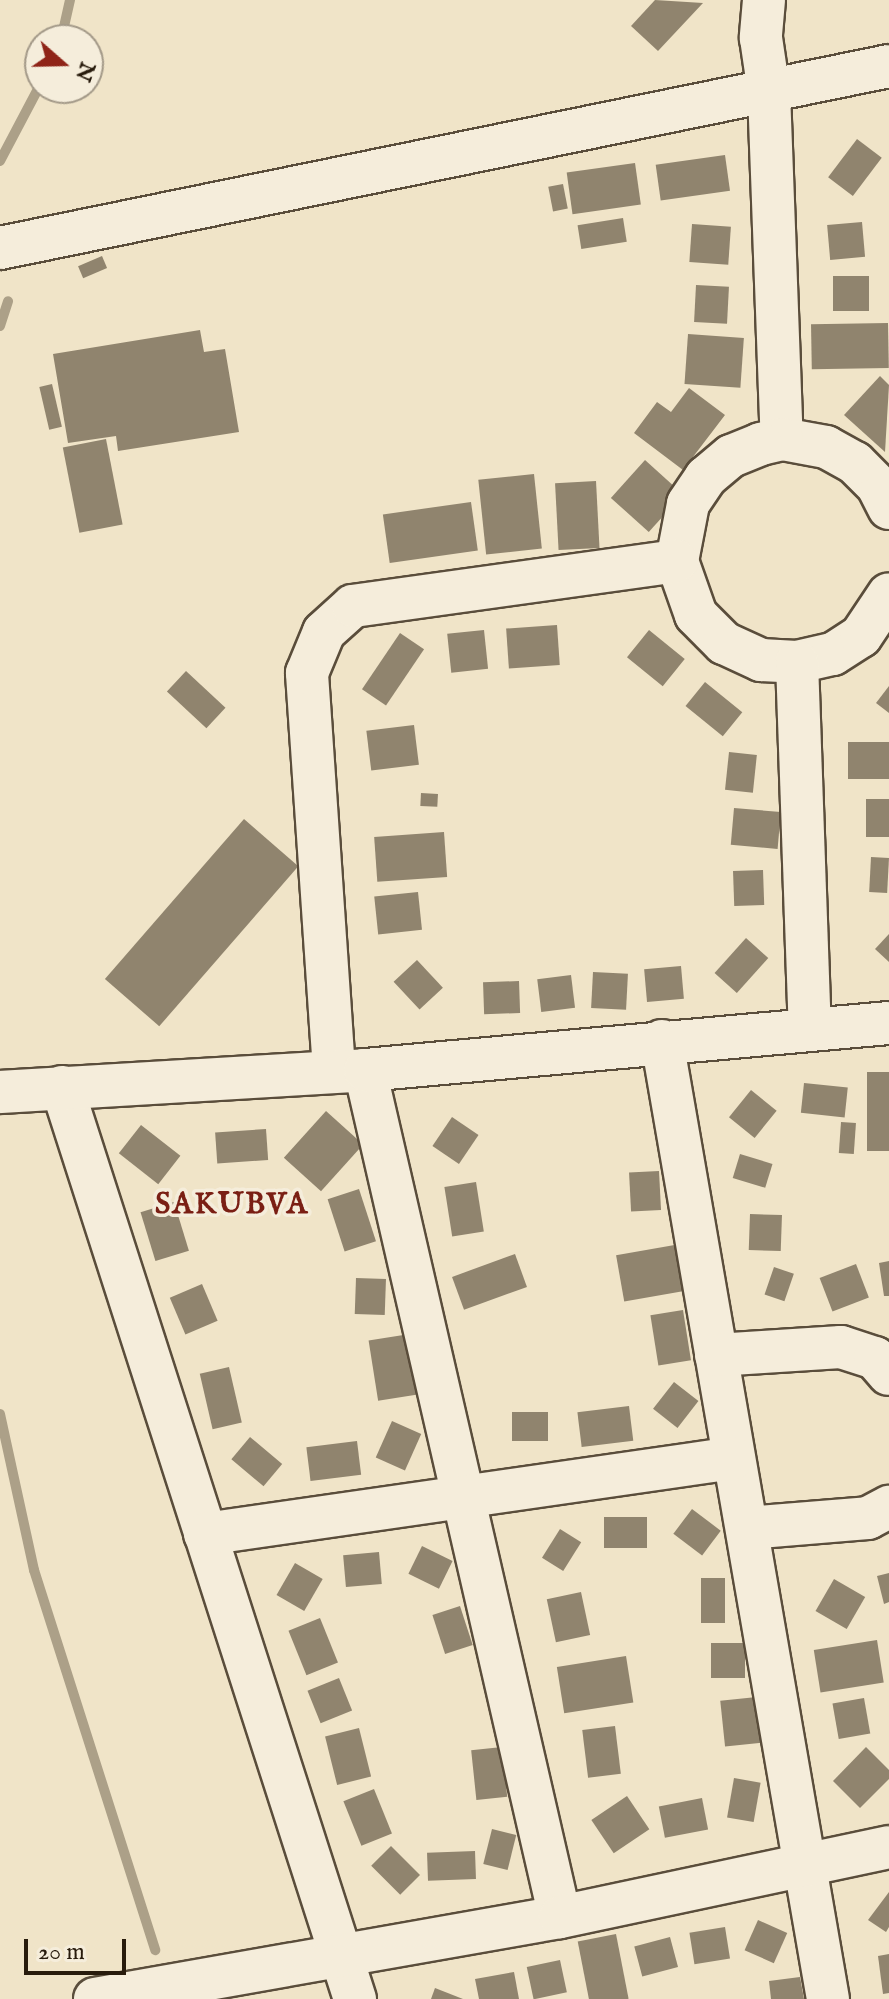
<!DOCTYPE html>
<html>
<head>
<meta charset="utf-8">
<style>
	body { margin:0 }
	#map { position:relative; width:889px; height:1999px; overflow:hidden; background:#f0e4c8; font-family:"IM FELL English",serif }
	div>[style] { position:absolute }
	.stream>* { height:10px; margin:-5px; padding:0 5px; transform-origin:5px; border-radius:5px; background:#aca088 }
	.building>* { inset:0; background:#90846e; transform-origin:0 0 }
	.roads { filter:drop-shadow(2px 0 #5a4d3b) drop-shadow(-2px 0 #5a4d3b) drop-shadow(0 2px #5a4d3b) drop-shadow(0 -2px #5a4d3b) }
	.minor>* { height:42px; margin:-21px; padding:0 21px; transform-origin:21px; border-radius:21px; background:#f5eddb }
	span { translate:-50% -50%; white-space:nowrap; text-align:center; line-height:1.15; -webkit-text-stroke:7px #f5eddb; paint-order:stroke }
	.district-label { font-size:30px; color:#7a1f14; font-weight:700; letter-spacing:2px }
	.north { position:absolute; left:24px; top:24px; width:80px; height:80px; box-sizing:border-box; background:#f5eddb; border:2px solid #a39988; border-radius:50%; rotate:110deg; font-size:22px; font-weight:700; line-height:32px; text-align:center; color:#281b0c }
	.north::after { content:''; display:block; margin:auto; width:28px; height:36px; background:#8f2418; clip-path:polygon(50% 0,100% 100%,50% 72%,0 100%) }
	.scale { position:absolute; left:24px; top:1939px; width:102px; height:36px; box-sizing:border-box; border:4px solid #281b0c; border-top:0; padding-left:10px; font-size:24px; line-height:28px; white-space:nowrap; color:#281b0c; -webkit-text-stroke:6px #f5eddb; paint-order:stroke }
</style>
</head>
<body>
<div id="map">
	<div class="stream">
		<i style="left:61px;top:40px;width:41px;rotate:-77.3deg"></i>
		<i style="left:0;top:161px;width:86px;rotate:-62.2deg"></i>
		<i style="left:0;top:326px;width:26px;rotate:-72deg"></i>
		<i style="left:0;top:1414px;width:160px;rotate:77.7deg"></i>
		<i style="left:34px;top:1570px;width:399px;rotate:72.3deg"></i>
	</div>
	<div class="building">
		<i style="clip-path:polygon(655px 0,703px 3px,658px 51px,631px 26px)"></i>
		<i style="left:857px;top:139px;width:31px;height:48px;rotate:37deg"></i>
		<i style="left:725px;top:155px;width:36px;height:70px;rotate:82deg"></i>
		<i style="left:635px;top:163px;width:42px;height:69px;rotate:82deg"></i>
		<i style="left:563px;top:184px;width:25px;height:15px;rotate:79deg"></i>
		<i style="left:623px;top:218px;width:24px;height:46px;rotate:81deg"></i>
		<i style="left:862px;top:222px;width:35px;height:35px;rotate:85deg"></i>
		<i style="left:692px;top:224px;width:39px;height:38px;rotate:4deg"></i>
		<i style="left:102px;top:256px;width:13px;height:26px;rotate:67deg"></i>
		<i style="left:833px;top:276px;width:36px;height:35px"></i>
		<i style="left:696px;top:285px;width:33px;height:37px;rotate:3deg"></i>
		<i style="left:888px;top:323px;width:45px;height:77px;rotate:89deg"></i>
		<i style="clip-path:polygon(200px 330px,204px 352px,225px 349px,239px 432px,118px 451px,116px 436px,68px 443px,53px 354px)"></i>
		<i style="left:688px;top:334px;width:56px;height:50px;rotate:4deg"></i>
		<i style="clip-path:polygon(880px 376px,889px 385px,885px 452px,844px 415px)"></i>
		<i style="left:52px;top:384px;width:44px;height:13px;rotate:77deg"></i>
		<i style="clip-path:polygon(689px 388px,725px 415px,683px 470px,634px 433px,657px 402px,671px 412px)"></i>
		<i style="left:106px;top:439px;width:87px;height:44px;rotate:79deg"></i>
		<i style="left:645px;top:460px;width:51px;height:51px;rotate:42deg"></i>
		<i style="left:534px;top:474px;width:75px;height:56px;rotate:84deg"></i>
		<i style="left:596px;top:481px;width:67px;height:41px;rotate:87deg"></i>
		<i style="left:471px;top:502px;width:49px;height:89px;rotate:82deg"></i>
		<i style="left:557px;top:625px;width:40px;height:51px;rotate:86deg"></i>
		<i style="left:484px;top:630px;width:39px;height:37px;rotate:84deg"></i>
		<i style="left:649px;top:630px;width:46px;height:35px;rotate:39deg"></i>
		<i style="left:400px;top:633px;width:29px;height:68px;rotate:34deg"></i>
		<i style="left:186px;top:671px;width:54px;height:28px;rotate:43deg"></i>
		<i style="left:705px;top:682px;width:48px;height:31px;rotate:39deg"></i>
		<i style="clip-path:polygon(889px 686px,889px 713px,876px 703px)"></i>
		<i style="left:414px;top:725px;width:40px;height:48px;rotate:83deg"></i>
		<i style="left:889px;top:742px;width:37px;height:41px;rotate:90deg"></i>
		<i style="left:729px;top:752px;width:28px;height:38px;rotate:6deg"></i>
		<i style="left:421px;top:793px;width:17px;height:13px;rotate:3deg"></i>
		<i style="left:889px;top:799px;width:38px;height:23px;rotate:90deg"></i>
		<i style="left:734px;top:808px;width:47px;height:37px;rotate:5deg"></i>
		<i style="left:244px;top:819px;width:72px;height:212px;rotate:41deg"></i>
		<i style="left:444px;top:832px;width:45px;height:70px;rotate:86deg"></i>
		<i style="left:871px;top:857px;width:18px;height:35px;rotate:3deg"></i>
		<i style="left:763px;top:870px;width:35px;height:30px;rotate:88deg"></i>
		<i style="left:418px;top:892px;width:38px;height:44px;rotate:84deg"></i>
		<i style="clip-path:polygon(889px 934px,889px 962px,875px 949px)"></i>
		<i style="left:746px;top:938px;width:30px;height:47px;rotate:42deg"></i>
		<i style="left:417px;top:960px;width:38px;height:32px;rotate:47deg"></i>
		<i style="left:681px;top:966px;width:33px;height:37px;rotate:85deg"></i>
		<i style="left:593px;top:972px;width:35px;height:36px;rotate:3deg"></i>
		<i style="left:571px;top:975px;width:33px;height:34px;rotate:83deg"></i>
		<i style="left:519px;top:981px;width:32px;height:36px;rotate:88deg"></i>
		<i style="left:867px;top:1072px;width:22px;height:79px"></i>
		<i style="left:804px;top:1083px;width:44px;height:30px;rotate:6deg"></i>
		<i style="left:751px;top:1090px;width:33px;height:35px;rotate:39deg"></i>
		<i style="left:326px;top:1111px;width:50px;height:63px;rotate:42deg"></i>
		<i style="left:452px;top:1117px;width:32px;height:35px;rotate:34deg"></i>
		<i style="left:841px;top:1122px;width:15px;height:31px;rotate:4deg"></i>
		<i style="left:141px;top:1125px;width:50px;height:36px;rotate:38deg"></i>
		<i style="left:266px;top:1129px;width:31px;height:51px;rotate:86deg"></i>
		<i style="left:740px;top:1154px;width:34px;height:25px;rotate:17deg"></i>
		<i style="left:659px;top:1171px;width:39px;height:30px;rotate:87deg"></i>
		<i style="left:476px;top:1182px;width:50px;height:32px;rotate:81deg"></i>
		<i style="left:359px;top:1189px;width:55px;height:33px;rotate:72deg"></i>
		<i style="left:174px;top:1202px;width:51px;height:35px;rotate:73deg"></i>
		<i style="left:750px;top:1214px;width:32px;height:36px;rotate:2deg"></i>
		<i style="left:686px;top:1243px;width:47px;height:71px;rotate:80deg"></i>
		<i style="left:515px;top:1254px;width:35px;height:67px;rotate:70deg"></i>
		<i style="clip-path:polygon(889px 1261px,889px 1296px,884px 1296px,879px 1263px)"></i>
		<i style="left:856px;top:1264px;width:36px;height:39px;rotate:69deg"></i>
		<i style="left:774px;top:1267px;width:21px;height:29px;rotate:19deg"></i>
		<i style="left:356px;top:1278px;width:30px;height:36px;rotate:2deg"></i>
		<i style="left:202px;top:1284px;width:40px;height:35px;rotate:67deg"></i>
		<i style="left:683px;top:1310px;width:51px;height:33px;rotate:81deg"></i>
		<i style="left:416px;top:1333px;width:61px;height:48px;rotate:81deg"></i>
		<i style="left:229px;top:1367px;width:57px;height:30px;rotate:77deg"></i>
		<i style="left:674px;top:1382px;width:31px;height:34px;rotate:38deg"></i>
		<i style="left:629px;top:1406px;width:35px;height:52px;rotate:83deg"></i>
		<i style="left:512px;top:1412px;width:36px;height:29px"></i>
		<i style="left:392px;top:1421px;width:32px;height:40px;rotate:24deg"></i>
		<i style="left:250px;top:1437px;width:42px;height:29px;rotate:40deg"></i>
		<i style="left:357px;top:1441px;width:34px;height:51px;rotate:83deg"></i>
		<i style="left:692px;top:1509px;width:36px;height:31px;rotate:37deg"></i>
		<i style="left:604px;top:1517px;width:43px;height:31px"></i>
		<i style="left:560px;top:1529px;width:25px;height:34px;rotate:32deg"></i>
		<i style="left:422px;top:1546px;width:34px;height:31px;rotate:26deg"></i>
		<i style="left:379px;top:1552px;width:32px;height:36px;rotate:85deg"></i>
		<i style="left:295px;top:1563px;width:32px;height:37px;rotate:30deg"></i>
		<i style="clip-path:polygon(889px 1573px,889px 1602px,884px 1604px,877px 1576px)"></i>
		<i style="left:701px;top:1578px;width:24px;height:45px"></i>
		<i style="left:834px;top:1579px;width:36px;height:37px;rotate:30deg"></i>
		<i style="left:581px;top:1592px;width:44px;height:35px;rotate:78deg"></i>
		<i style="left:460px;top:1606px;width:41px;height:29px;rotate:72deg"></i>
		<i style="left:320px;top:1618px;width:48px;height:34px;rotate:68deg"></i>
		<i style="left:877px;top:1640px;width:43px;height:64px;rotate:81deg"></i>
		<i style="left:711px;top:1643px;width:34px;height:35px"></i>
		<i style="left:626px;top:1656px;width:47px;height:70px;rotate:81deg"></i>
		<i style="left:339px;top:1678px;width:35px;height:34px;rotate:68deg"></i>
		<i style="left:766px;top:1696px;width:46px;height:46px;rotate:84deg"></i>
		<i style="left:864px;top:1698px;width:36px;height:32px;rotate:80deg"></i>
		<i style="left:615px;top:1726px;width:48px;height:33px;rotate:83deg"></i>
		<i style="left:359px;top:1728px;width:50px;height:35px;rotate:76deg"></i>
		<i style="left:502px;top:1747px;width:50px;height:31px;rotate:84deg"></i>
		<i style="clip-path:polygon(866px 1747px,889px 1770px,889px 1779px,860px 1808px,833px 1781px)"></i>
		<i style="left:734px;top:1778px;width:27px;height:40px;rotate:10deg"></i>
		<i style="left:374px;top:1789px;width:48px;height:33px;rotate:68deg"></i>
		<i style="left:627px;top:1796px;width:40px;height:43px;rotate:56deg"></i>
		<i style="left:702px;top:1798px;width:32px;height:44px;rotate:79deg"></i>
		<i style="left:492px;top:1829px;width:25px;height:36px;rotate:14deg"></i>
		<i style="left:391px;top:1846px;width:41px;height:28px;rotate:45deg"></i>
		<i style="left:475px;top:1851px;width:28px;height:48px;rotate:88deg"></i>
		<i style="clip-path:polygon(889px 1892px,889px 1927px,886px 1932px,868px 1920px)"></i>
		<i style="left:758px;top:1920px;width:32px;height:33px;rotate:24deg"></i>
		<i style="left:725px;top:1927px;width:32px;height:36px;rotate:81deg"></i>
		<i style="left:616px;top:1934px;width:66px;height:39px;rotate:79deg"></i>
		<i style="left:670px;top:1937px;width:31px;height:37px;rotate:75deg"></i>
		<i style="clip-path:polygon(889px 1954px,889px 1993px,883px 1994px,878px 1956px)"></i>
		<i style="left:560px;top:1960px;width:33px;height:34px;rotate:78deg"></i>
		<i style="clip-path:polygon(514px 1972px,519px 1999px,479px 1999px,475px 1979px)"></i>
		<i style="clip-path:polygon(800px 1977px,804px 1999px,771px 1999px,769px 1981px)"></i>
		<i style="clip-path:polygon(435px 1988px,463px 1999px,431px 1999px)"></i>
	</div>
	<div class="roads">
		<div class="minor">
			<i style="left:764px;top:0;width:38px;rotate:95deg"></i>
			<i style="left:761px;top:38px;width:55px;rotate:81.6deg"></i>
			<i style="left:769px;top:92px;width:347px;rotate:87.9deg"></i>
			<i style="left:0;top:248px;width:907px;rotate:-11.57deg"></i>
			<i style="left:889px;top:508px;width:25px;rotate:-117deg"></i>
			<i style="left:878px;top:486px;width:33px;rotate:-135deg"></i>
			<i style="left:855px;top:463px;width:33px;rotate:-151deg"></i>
			<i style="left:826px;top:447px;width:45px;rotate:-169.7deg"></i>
			<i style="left:782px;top:439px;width:22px;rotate:167deg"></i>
			<i style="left:761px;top:444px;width:32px;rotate:158deg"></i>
			<i style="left:731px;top:456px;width:33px;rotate:140deg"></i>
			<i style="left:706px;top:477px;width:32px;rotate:124deg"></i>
			<i style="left:688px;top:504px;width:58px;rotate:100.9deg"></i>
			<i style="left:677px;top:561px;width:57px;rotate:70.6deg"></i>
			<i style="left:696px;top:615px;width:40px;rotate:45deg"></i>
			<i style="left:724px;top:643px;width:41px;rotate:24.7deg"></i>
			<i style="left:761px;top:660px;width:36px;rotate:3deg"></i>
			<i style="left:797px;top:662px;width:37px;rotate:-13deg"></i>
			<i style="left:833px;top:654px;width:33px;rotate:-33deg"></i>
			<i style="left:861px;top:636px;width:50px;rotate:-56.3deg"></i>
			<i style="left:797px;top:662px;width:366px;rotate:88deg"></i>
			<i style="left:662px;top:1041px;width:972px;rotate:80.17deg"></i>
			<i style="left:334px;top:1070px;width:398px;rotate:-93.9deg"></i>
			<i style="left:307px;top:673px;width:44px;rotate:-67.5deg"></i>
			<i style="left:324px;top:632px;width:39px;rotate:-42deg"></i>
			<i style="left:353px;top:606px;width:327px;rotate:-7.9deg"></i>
			<i style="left:365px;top:1070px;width:869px;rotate:77.04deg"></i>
			<i style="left:62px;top:1087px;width:958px;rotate:72.19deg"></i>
			<i style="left:0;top:1092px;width:366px;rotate:-3.4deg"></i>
			<i style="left:365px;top:1070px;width:526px;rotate:-5.13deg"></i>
			<i style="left:716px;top:1355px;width:125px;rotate:-3.7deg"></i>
			<i style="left:841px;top:1347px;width:36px;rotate:18deg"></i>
			<i style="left:875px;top:1358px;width:21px;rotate:49deg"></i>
			<i style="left:747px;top:1528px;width:121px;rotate:-4.7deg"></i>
			<i style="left:868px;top:1518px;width:24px;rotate:-28deg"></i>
			<i style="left:205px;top:1534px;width:534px;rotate:-8.18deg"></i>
			<i style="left:95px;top:1999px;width:472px;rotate:-10deg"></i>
			<i style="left:560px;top:1917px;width:336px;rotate:-12deg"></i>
		</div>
	</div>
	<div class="district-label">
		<span style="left:232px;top:1205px">SAKUBVA</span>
	</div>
	<div class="north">N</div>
	<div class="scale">20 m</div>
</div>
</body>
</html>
